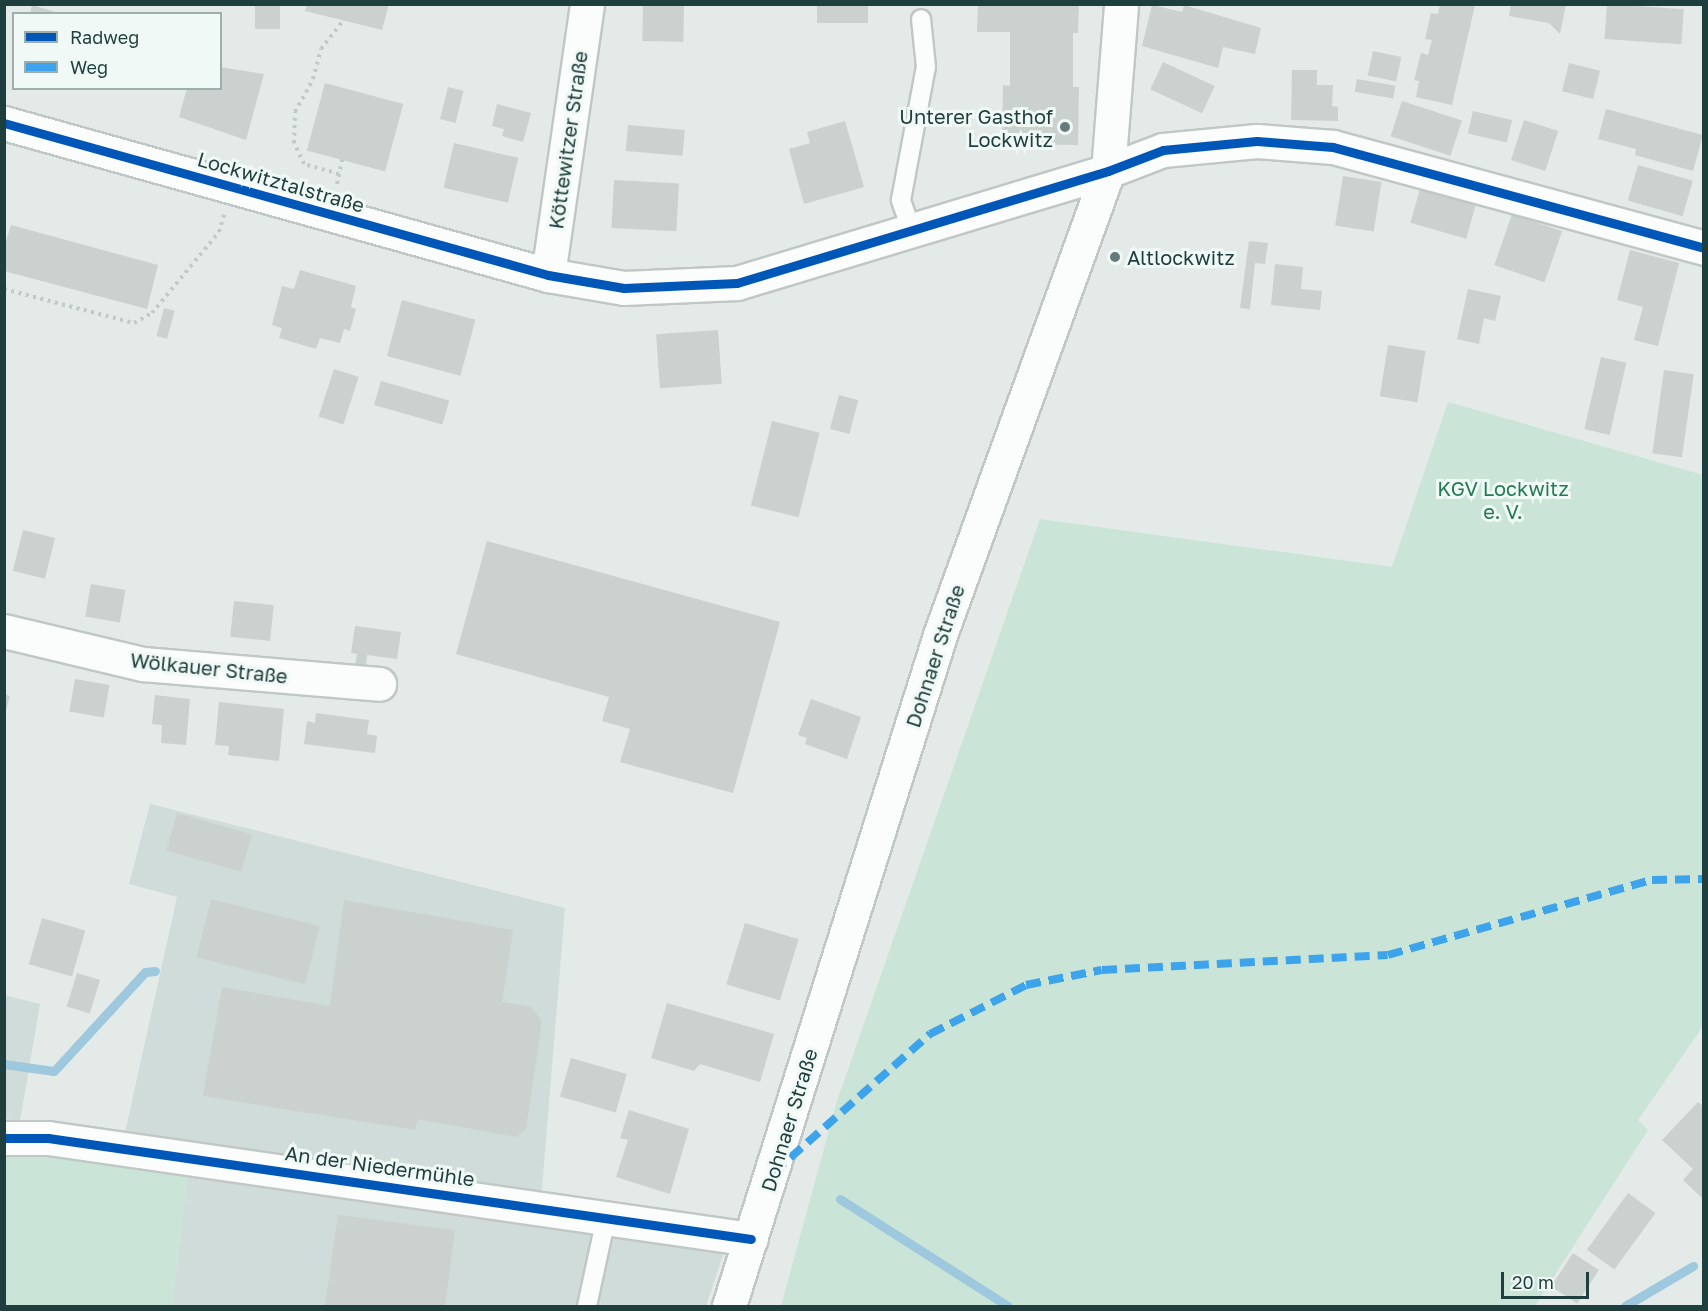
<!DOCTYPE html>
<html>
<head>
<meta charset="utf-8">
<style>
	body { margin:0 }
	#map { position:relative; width:1708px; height:1311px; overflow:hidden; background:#e3eae8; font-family:"Golos Text",sans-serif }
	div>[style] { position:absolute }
	.built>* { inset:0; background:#d0dcd9 }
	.green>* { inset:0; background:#cae5d8 }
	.stream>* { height:9px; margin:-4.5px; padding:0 4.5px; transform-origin:4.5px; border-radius:4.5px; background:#9ec8de }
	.building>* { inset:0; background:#cad1cf; transform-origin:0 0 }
	.path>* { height:4px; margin-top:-2px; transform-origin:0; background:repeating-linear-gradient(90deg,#c0cac9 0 3px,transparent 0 7.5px) }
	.roads { filter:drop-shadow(2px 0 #c0c7c5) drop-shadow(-2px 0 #c0c7c5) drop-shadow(0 2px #c0c7c5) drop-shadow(0 -2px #c0c7c5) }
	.service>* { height:18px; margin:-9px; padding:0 9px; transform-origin:9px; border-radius:9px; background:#fbfcfc }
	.minor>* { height:33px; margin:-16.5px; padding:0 16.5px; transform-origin:16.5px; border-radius:16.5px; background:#fbfcfc }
	.tertiary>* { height:33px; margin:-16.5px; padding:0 16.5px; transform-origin:16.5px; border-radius:16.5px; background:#fbfcfc }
	.secondary>* { height:33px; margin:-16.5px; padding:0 16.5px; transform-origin:16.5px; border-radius:16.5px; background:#fbfcfc }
	.quiet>* { height:8px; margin-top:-4px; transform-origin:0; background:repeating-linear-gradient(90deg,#3da4ec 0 15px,transparent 0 23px) }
	.cycleway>* { height:9px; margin:-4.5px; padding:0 4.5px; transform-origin:4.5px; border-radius:4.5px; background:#0057b8 }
	.dots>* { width:16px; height:16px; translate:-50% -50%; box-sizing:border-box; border:3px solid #f1f9f6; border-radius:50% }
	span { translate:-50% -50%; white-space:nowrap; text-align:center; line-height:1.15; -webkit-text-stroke:6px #f1f9f6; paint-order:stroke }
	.poi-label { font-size:20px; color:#1e3f3d }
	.right { translate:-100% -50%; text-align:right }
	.left { translate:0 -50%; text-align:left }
	.street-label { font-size:20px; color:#1e3f3d }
	.park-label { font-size:20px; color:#237b56 }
	.frame { position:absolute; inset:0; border:6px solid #1e3f3d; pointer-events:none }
	.legend { position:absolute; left:12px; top:12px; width:210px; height:78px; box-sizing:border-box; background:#f1f9f6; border:2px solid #9dafac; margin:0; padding:8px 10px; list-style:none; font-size:18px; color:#1e3f3d }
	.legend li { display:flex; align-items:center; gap:12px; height:30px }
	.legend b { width:30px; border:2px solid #9dafac }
	.scale { position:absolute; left:1501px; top:1272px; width:88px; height:27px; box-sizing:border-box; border:3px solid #1e3f3d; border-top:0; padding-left:8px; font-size:18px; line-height:21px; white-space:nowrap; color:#1e3f3d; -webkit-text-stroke:4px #f1f9f6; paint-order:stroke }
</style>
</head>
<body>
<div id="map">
	<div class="built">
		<i style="clip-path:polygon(150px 804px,565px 908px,540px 1212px,725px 1249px,706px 1306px,172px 1306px,191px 1145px,125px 1133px,177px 897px,129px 884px)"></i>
		<i style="clip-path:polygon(4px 995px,40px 1004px,20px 1121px,5px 1119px)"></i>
	</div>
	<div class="green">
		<i style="clip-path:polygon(1448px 402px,1703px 475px,1703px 1026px,1638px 1120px,1648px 1130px,1535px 1306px,781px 1306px,837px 1101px,1040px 519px,1392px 567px)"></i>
		<i style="clip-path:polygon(5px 1148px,188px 1170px,172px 1306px,5px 1306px)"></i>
	</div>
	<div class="stream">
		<i style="left:4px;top:1064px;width:50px;rotate:8deg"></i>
		<i style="left:54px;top:1071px;width:134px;rotate:-47.4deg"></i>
		<i style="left:145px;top:972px;width:10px;rotate:-6deg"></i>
		<i style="left:840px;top:1199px;width:199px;rotate:32.5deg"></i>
		<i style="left:1625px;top:1306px;width:79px;rotate:-30.5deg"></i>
	</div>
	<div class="building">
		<i style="left:255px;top:4px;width:25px;height:25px"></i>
		<i style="clip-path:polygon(307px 4px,389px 4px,382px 30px,305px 11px)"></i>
		<i style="left:643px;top:4px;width:41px;height:37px;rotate:1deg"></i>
		<i style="left:817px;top:4px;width:51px;height:19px"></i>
		<i style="clip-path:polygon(978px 4px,1079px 4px,1078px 33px,1073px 33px,1073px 87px,1079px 87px,1078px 145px,1002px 144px,1003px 85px,1010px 86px,1010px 32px,977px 32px)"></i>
		<i style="clip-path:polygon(1440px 4px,1475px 5px,1452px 105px,1416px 97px,1419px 81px,1414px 80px,1421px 53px,1428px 55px,1432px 40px,1425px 39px,1431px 13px,1438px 14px)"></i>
		<i style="clip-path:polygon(1511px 4px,1566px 4px,1560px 34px,1549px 23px,1509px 16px)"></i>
		<i style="left:1607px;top:4px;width:77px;height:35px;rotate:4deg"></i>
		<i style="clip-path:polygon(32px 5px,59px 13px,59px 14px,30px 14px)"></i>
		<i style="clip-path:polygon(1152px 5px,1182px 12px,1184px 5px,1261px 28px,1255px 54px,1223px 47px,1218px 68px,1142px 46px)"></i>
		<i style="left:1373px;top:51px;width:29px;height:25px;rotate:12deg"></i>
		<i style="left:1163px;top:62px;width:57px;height:30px;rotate:25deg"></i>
		<i style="left:1569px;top:63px;width:32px;height:29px;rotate:14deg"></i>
		<i style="clip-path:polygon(220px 67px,264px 74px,246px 140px,179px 117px,187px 88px,220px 88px)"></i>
		<i style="clip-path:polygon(1292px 70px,1317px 70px,1317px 85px,1333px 85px,1332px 106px,1338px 107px,1338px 121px,1291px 120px)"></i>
		<i style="left:1357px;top:79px;width:39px;height:13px;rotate:10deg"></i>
		<i style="left:325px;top:83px;width:81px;height:70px;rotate:15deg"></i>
		<i style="left:448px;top:87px;width:16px;height:33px;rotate:14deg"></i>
		<i style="left:1402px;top:101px;width:63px;height:37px;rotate:18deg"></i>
		<i style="clip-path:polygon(497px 104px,531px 113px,523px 142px,502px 136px,504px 129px,492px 126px)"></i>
		<i style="clip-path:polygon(1606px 109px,1703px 135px,1693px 171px,1635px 155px,1636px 149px,1598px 139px)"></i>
		<i style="left:1473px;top:111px;width:40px;height:23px;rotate:13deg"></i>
		<i style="left:1524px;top:120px;width:36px;height:42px;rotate:18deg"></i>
		<i style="clip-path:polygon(845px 121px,864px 187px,804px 204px,789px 149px,810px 143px,807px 132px)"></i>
		<i style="left:628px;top:125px;width:57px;height:26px;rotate:5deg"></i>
		<i style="left:454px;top:143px;width:66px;height:46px;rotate:13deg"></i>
		<i style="left:1638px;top:165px;width:57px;height:37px;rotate:16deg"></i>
		<i style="left:1343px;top:176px;width:39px;height:50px;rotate:9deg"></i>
		<i style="left:614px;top:180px;width:65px;height:48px;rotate:3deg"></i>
		<i style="left:1420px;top:189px;width:58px;height:35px;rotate:16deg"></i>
		<i style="left:1512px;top:214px;width:53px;height:54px;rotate:19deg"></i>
		<i style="clip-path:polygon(11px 225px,158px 265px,147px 309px,4px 271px,4px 248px)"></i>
		<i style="clip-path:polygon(1249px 241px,1268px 243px,1265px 264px,1255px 263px,1250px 309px,1240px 308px)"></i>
		<i style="clip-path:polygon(1630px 250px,1679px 263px,1658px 346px,1634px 340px,1643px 307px,1617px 300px)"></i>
		<i style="clip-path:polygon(1275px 264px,1303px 267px,1301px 289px,1322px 291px,1320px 310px,1271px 305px)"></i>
		<i style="clip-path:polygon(300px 270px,356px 286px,351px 307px,356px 309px,350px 331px,344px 329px,340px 343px,320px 338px,316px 349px,279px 338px,282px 328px,272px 325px,282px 286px,294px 289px)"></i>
		<i style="clip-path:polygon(1468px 289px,1501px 296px,1495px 321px,1484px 318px,1479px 344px,1457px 339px)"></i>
		<i style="left:402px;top:300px;width:76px;height:58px;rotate:15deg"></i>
		<i style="left:164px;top:308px;width:11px;height:29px;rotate:15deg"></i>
		<i style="left:718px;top:330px;width:54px;height:62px;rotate:86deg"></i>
		<i style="left:1388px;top:345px;width:38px;height:52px;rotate:9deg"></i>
		<i style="left:1601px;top:357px;width:26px;height:74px;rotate:13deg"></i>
		<i style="left:334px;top:369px;width:26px;height:50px;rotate:18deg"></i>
		<i style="left:1664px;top:370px;width:30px;height:84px;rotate:8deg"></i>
		<i style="left:381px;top:381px;width:71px;height:25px;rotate:16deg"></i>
		<i style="left:839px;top:395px;width:20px;height:35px;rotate:15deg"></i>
		<i style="left:772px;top:421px;width:49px;height:87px;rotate:14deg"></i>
		<i style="left:23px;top:530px;width:33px;height:42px;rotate:14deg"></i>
		<i style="clip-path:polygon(487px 541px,780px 622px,733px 793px,620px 762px,630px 729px,602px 721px,609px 697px,456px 654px)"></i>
		<i style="left:91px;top:584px;width:35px;height:33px;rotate:10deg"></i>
		<i style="left:234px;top:601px;width:40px;height:36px;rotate:6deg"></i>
		<i style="clip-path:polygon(355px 626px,401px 632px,397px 659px,367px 655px,366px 667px,355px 666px,357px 654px,351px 653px)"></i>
		<i style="left:75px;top:679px;width:35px;height:33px;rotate:10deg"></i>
		<i style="clip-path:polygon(4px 694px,10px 696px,5px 714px,4px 714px)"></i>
		<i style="clip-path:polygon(155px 695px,190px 699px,186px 745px,161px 743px,162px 725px,152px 724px)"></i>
		<i style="clip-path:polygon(811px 699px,861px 717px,847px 759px,805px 744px,807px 738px,798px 735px)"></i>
		<i style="clip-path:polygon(219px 702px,284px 709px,279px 761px,228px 755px,229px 746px,215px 745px)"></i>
		<i style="clip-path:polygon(316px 713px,369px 720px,367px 734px,377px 736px,375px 753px,304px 744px,307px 721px,315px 723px)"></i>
		<i style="left:177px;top:813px;width:78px;height:39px;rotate:16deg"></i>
		<i style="left:211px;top:899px;width:112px;height:60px;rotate:14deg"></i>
		<i style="clip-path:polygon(344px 900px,513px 930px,502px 1002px,531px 1007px,542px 1021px,526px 1129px,516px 1137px,418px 1119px,415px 1130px,203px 1096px,222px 987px,330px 1006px)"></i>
		<i style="left:42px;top:918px;width:45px;height:48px;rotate:16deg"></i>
		<i style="left:745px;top:923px;width:56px;height:64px;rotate:17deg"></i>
		<i style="left:77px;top:973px;width:24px;height:35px;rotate:17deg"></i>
		<i style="clip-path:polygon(667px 1003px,774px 1034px,760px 1082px,700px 1064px,694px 1071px,651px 1058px)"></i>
		<i style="left:571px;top:1058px;width:58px;height:40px;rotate:16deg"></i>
		<i style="clip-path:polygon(1698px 1102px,1704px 1107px,1702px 1198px,1683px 1180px,1693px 1169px,1662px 1140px)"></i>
		<i style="clip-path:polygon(629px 1110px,689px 1129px,670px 1194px,616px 1177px,628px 1140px,620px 1138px)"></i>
		<i style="left:1628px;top:1193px;width:34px;height:70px;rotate:36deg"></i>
		<i style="clip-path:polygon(338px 1215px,455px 1230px,445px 1306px,325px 1306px)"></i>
		<i style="left:1573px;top:1253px;width:31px;height:40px;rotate:33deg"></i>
	</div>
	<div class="path">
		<i style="left:339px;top:174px;width:36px;rotate:-164deg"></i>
		<i style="left:304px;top:164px;width:23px;rotate:-115deg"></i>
		<i style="left:294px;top:143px;width:31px;rotate:-88deg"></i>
		<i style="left:295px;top:112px;width:38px;rotate:-61deg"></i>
		<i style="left:313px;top:79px;width:31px;rotate:-75deg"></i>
		<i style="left:321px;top:49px;width:37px;rotate:-52deg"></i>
		<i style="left:337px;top:184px;width:25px;rotate:-78deg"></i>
		<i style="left:4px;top:289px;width:134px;rotate:14.7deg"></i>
		<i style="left:134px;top:323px;width:21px;rotate:-29deg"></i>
		<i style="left:152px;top:313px;width:105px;rotate:-50.4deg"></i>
		<i style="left:219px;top:232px;width:19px;rotate:-74deg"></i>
	</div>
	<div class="roads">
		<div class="service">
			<i style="left:912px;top:231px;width:33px;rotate:-110deg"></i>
			<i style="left:901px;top:200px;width:135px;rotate:-79.4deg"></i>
			<i style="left:926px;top:67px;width:48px;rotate:-95.9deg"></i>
			<i style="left:587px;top:1306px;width:90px;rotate:-77.8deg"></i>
		</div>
		<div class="minor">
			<i style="left:548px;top:275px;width:274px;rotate:-81.8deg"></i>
			<i style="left:4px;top:631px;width:143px;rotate:13.4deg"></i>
			<i style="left:143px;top:664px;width:237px;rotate:4.8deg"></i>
			<i style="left:4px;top:1138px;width:44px"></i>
			<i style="left:48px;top:1138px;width:710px;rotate:8.18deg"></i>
		</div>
		<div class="tertiary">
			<i style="left:4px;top:123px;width:565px;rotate:15.61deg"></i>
			<i style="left:548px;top:275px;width:77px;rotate:9.7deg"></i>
			<i style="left:624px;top:288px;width:113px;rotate:-2.5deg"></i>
			<i style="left:737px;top:283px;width:388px;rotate:-16.8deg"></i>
			<i style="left:1108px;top:171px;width:59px;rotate:-20.9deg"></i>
			<i style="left:1163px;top:150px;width:94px;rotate:-5.5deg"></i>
			<i style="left:1257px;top:141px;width:76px;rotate:4.5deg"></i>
			<i style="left:1333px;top:147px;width:385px;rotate:15.2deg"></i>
		</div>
		<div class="secondary">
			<i style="left:729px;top:1306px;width:703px;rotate:-72.54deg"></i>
			<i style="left:940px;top:635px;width:493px;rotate:-70.1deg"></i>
			<i style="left:1108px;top:171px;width:168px;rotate:-85.5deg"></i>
		</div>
	</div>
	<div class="quiet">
		<i style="left:773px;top:1173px;width:210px;rotate:-41.5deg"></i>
		<i style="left:930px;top:1034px;width:108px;rotate:-27deg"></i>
		<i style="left:1026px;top:985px;width:77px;rotate:-11.2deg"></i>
		<i style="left:1102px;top:970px;width:286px;rotate:-3deg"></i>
		<i style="left:1388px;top:955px;width:274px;rotate:-15.9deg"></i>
		<i style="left:1652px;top:880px;width:52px;rotate:-1.1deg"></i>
	</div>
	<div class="cycleway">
		<i style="left:4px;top:123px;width:565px;rotate:15.61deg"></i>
		<i style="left:548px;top:275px;width:77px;rotate:9.7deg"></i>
		<i style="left:624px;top:288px;width:113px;rotate:-2.5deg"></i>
		<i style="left:737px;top:283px;width:388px;rotate:-16.8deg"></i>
		<i style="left:1108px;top:171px;width:59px;rotate:-20.9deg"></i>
		<i style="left:1163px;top:150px;width:94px;rotate:-5.5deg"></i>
		<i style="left:1257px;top:141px;width:76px;rotate:4.5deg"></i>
		<i style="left:1333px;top:147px;width:385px;rotate:15.2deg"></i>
		<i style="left:4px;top:1138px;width:44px"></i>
		<i style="left:48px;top:1138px;width:710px;rotate:8.18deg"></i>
	</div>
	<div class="dots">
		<i style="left:1065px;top:127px;background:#637b79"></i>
		<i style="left:1115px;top:257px;background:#637b79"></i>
	</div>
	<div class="poi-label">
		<span class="right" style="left:1053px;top:128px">Unterer Gasthof<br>Lockwitz</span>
		<span class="left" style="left:1127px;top:257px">Altlockwitz</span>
	</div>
	<div class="street-label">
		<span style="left:568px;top:140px;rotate:-82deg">Köttewitzer Straße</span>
		<span style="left:281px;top:182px;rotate:16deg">Lockwitztalstraße</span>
		<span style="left:935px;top:656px;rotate:-72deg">Dohnaer Straße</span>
		<span style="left:209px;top:668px;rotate:6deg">Wölkauer Straße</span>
		<span style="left:789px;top:1120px;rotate:-73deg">Dohnaer Straße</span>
		<span style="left:380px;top:1166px;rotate:8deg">An der Niedermühle</span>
	</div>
	<div class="park-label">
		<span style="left:1503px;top:500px">KGV Lockwitz<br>e. V.</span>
	</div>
	<div class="frame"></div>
	<ul class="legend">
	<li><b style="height:8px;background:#0057b8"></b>Radweg</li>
	<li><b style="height:8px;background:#3da4ec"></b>Weg</li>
	</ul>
	<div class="scale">20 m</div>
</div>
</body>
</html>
